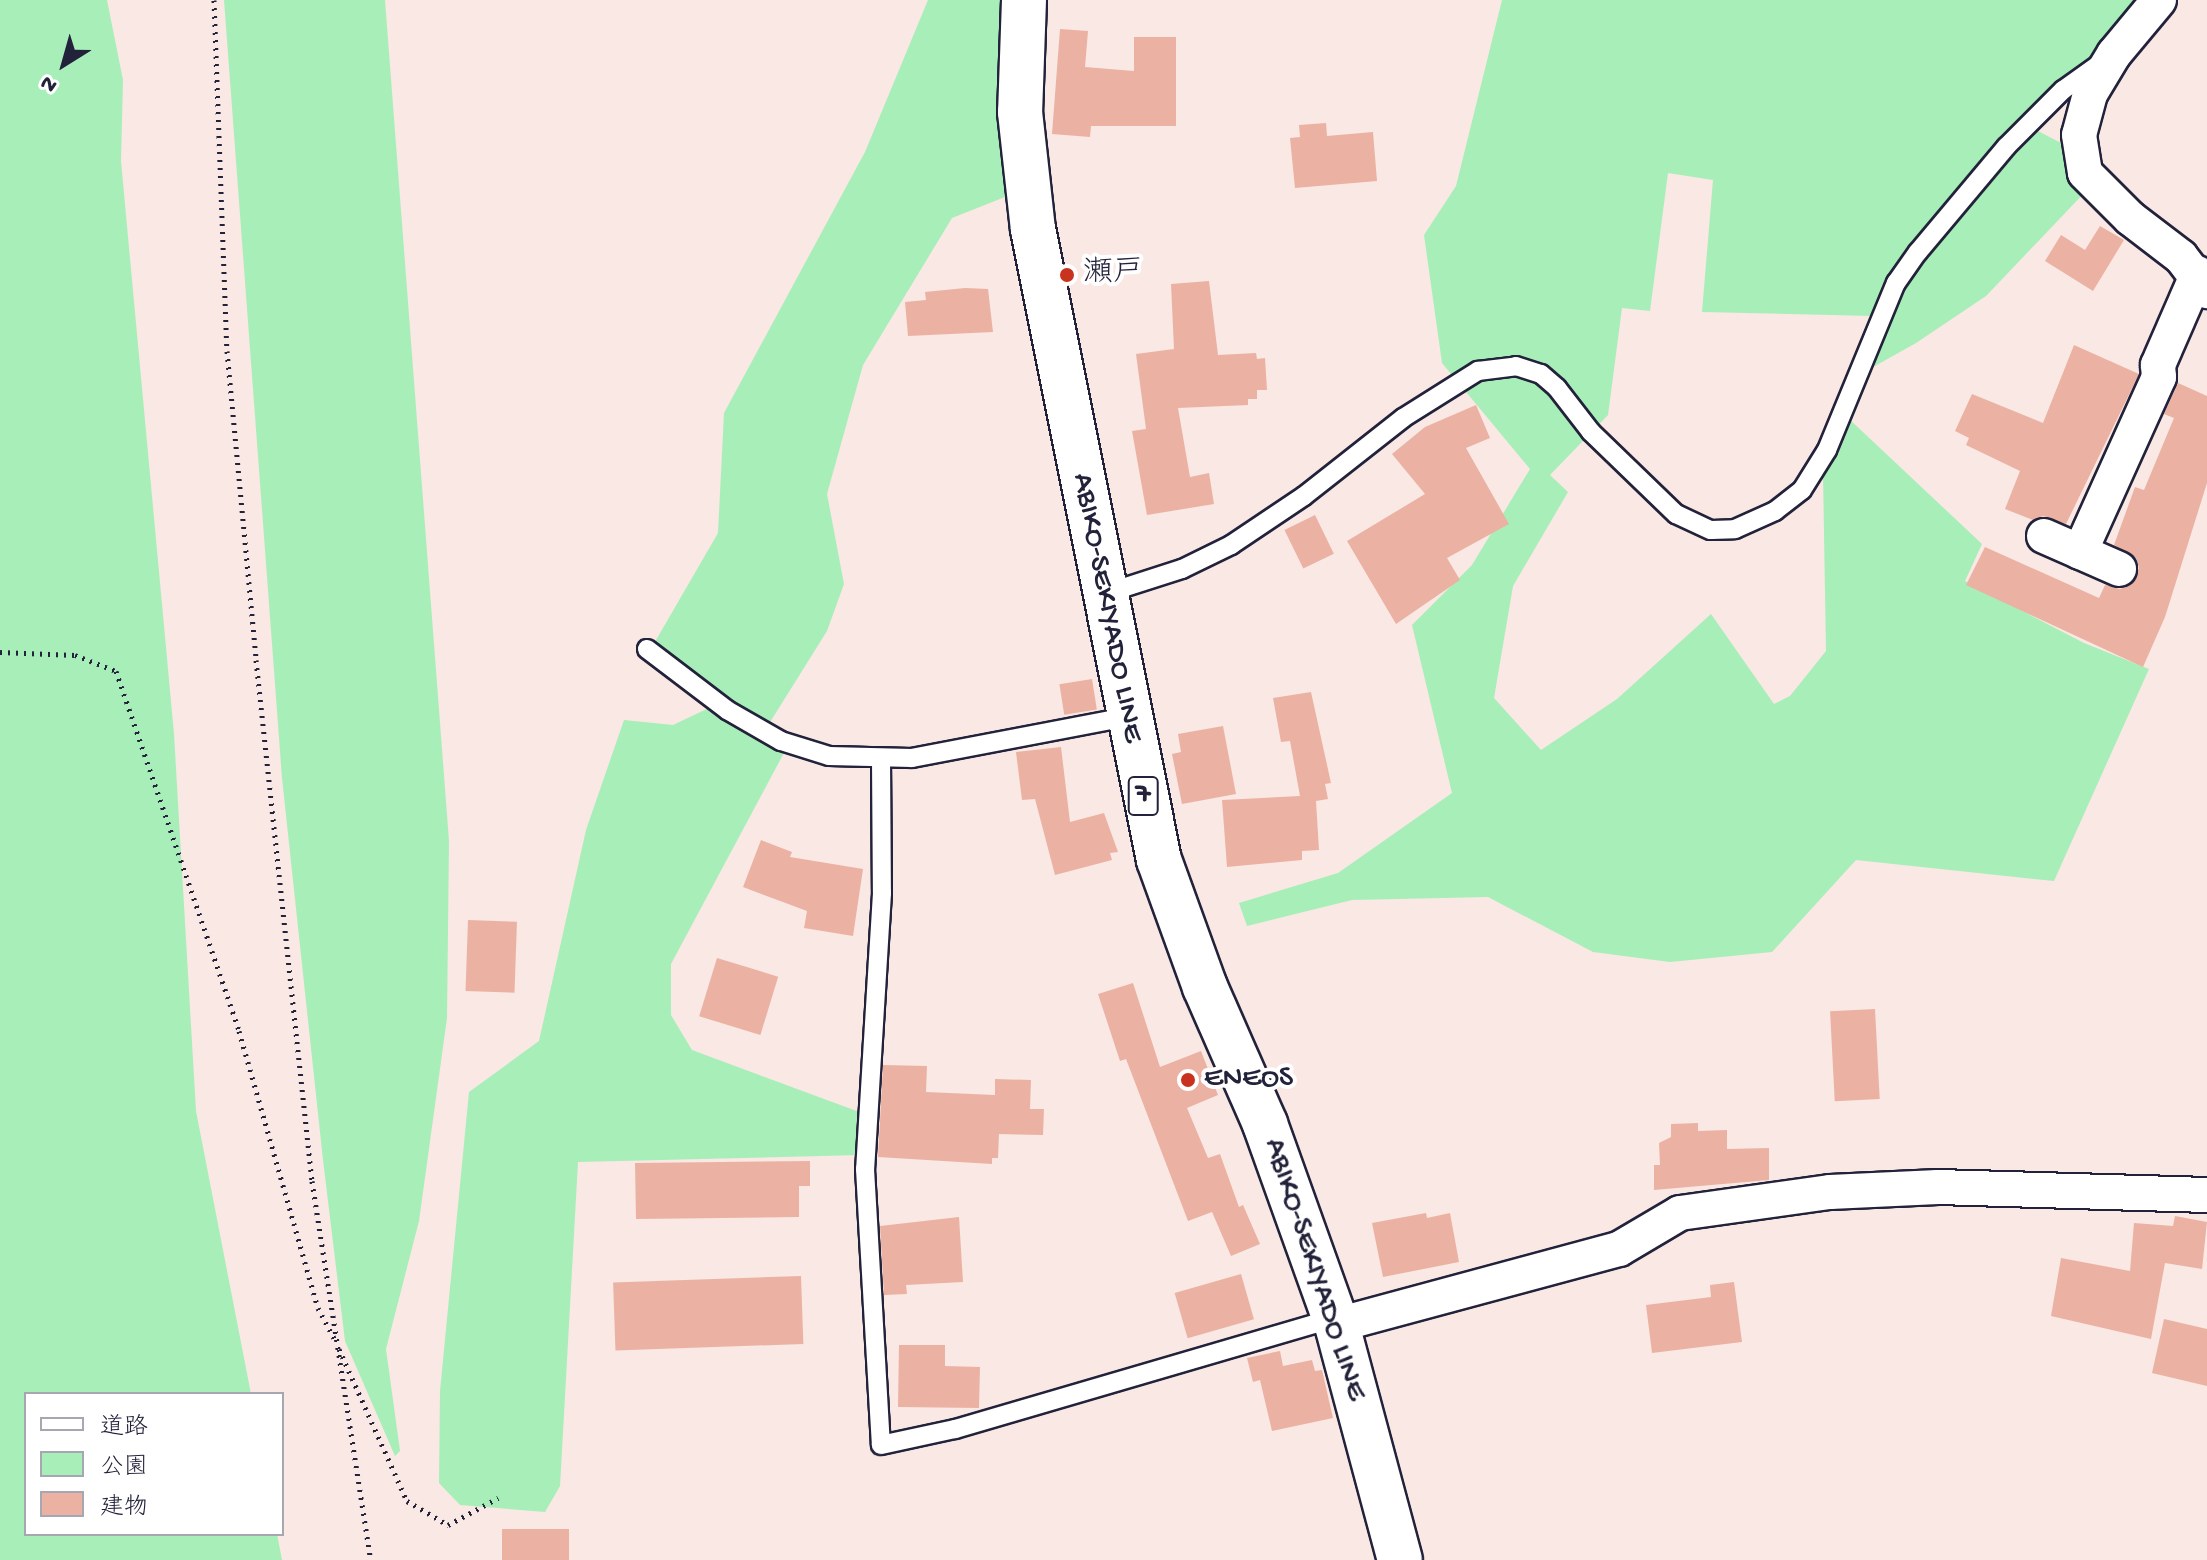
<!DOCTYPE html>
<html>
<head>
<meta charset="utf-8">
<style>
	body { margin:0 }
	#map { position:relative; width:2207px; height:1560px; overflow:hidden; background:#f9e8e3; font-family:"Gochi Hand","Klee One",sans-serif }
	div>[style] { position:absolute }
	.green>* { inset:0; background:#a8eeb9 }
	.building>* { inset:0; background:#ebb2a3; transform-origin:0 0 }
	.path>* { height:5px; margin-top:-2.5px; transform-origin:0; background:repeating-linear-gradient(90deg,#22223b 0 2px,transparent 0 8px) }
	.roads { filter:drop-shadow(2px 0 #22223b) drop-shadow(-2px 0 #22223b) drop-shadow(0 2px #22223b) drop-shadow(0 -2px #22223b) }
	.service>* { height:18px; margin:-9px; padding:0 9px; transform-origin:9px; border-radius:9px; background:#fff }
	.minor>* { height:34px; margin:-17px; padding:0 17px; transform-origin:17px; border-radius:17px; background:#fff }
	.primary>* { height:44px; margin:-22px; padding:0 22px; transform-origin:22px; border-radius:22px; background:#fff }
	.dots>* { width:22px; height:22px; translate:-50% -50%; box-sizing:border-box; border:4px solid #fff; border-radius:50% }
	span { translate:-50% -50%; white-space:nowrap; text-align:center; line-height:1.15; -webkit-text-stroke:8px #fff; paint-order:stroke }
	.shield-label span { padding:2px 6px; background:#fff; border:2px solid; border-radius:6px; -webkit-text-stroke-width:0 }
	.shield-label { font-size:28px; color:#22223b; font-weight:700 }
	.poi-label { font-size:30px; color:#22223b }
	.left { translate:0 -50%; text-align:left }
	.street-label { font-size:30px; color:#22223b }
	.legend { position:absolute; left:24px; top:1392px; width:260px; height:144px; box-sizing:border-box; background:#fff; border:2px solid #a7a7b1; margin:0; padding:10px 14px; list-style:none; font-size:24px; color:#22223b }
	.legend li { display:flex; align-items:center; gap:16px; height:40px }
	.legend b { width:40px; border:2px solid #a7a7b1 }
	.north { position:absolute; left:24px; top:24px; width:80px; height:80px; -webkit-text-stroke:6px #fff; paint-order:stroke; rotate:217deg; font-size:22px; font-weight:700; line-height:32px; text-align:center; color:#22223b }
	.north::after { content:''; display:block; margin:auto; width:28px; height:36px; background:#22223b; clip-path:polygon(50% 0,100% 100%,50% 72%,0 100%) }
</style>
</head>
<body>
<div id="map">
	<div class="green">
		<i style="clip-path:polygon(0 0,107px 0,123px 80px,121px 161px,174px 734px,196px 1111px,251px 1394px,26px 1394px,26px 1534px,277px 1534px,282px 1560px,0 1560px)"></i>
		<i style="clip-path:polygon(224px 0,385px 0,449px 841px,447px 1018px,419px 1221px,386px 1349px,400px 1451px,395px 1456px,345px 1341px,323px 1160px,282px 778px)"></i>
		<i style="clip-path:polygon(928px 0,1007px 0,1010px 195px,952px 218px,863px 365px,827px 494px,844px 584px,827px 631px,767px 727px,652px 647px,718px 533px,724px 413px,865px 152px)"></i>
		<i style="clip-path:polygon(1502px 0,2145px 0,2102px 53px,2075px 74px,1873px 316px,1702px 312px,1713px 180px,1668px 173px,1650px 311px,1622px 308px,1608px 415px,1550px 475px,1568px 492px,1513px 586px,1494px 698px,1541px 750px,1617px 699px,1711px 614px,1774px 704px,1790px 696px,1826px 651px,1823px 474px,1848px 418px,1982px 544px,1965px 581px,2084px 643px,2149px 669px,2054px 881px,1856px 860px,1772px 952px,1670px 962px,1593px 952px,1488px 897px,1352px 900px,1247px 926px,1239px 903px,1338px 873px,1452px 793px,1412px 625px,1472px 565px,1530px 469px,1442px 363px,1424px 235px,1456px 186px)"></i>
		<i style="clip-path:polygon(2032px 128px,2069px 147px,2087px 190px,1986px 296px,1916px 343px,1875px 366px,1869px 363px,1904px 282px)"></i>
		<i style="clip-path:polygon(713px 706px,785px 751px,671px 964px,671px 1015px,692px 1050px,862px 1113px,860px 1155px,578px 1162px,560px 1486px,545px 1512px,460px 1505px,439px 1483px,440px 1391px,469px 1092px,539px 1041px,586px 830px,624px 720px,673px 725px)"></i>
	</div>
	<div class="building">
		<i style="clip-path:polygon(1060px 29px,1088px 31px,1085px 67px,1134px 71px,1134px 37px,1176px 37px,1176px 126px,1091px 126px,1090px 137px,1052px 134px)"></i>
		<i style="clip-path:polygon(1326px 123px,1327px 136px,1373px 132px,1377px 181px,1295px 188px,1290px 138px,1300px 137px,1299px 125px)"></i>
		<i style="clip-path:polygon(2100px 226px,2124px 240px,2093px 291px,2045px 261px,2061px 235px,2085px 250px)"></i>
		<i style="clip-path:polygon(1209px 281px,1218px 355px,1256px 353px,1257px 359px,1265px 358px,1267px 390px,1257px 390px,1257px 399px,1248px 399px,1248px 405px,1178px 408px,1190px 477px,1209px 473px,1214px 504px,1147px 515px,1132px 431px,1146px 429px,1136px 354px,1174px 349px,1171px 284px)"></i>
		<i style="clip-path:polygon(965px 288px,988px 289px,993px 332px,908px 336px,905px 302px,926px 300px,925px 292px)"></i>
		<i style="clip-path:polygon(2074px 345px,2139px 374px,2066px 524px,2043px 516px,2033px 520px,2005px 509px,2020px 471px,1966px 445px,1969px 438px,1955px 431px,1972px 394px,2043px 423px)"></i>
		<i style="clip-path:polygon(2178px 383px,2207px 396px,2207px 483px,2165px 617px,2143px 667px,1966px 585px,1985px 547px,2099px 598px,2105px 585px,2120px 589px,2131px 585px,2139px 568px,2136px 558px,2114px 545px,2135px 487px,2144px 490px,2174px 418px,2164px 414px)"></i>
		<i style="clip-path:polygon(1476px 405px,1490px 438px,1466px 448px,1509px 524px,1447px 558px,1460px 580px,1396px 624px,1347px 541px,1425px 494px,1392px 454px,1425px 427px)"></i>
		<i style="left:1315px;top:515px;width:43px;height:34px;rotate:64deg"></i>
		<i style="left:1092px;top:679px;width:31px;height:33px;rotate:81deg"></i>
		<i style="clip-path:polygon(1311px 692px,1331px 783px,1325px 784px,1328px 799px,1316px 801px,1319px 850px,1302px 851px,1302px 860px,1227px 867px,1222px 800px,1300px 796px,1290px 741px,1281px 742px,1273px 698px)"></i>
		<i style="clip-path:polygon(1223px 726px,1236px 794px,1182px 804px,1172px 754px,1181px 752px,1178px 734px)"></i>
		<i style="clip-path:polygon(1061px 747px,1070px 822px,1104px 813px,1118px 852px,1110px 853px,1112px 860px,1055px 875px,1035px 799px,1022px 800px,1016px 752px)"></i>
		<i style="clip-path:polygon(761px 840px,792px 852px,790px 857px,863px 869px,853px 936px,804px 928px,807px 911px,743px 887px)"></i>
		<i style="left:468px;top:920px;width:49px;height:71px;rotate:2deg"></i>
		<i style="left:717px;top:958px;width:64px;height:61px;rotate:17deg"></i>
		<i style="clip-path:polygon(1133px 983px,1160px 1067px,1201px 1051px,1218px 1095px,1187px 1108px,1208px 1158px,1220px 1154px,1239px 1207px,1243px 1205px,1260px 1244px,1231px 1256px,1212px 1212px,1188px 1221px,1126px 1059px,1120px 1061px,1098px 994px)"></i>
		<i style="left:1875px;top:1009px;width:90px;height:45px;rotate:87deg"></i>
		<i style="clip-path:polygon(883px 1065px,927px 1066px,926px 1092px,995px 1095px,995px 1079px,1031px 1080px,1030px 1109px,1044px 1109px,1043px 1135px,999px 1134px,998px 1158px,992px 1158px,992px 1164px,878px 1157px)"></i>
		<i style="clip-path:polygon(1698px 1123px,1698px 1131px,1727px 1130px,1727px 1149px,1769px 1148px,1769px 1180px,1654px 1190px,1654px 1165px,1660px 1165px,1659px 1143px,1671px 1137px,1671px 1124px)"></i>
		<i style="clip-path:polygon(810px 1161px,810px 1186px,799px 1186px,799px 1217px,636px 1219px,635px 1163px)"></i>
		<i style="clip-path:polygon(1426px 1213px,1427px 1218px,1450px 1213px,1459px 1262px,1383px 1277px,1372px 1223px)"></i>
		<i style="clip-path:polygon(2175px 1216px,2207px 1222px,2202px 1269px,2165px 1263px,2151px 1339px,2051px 1316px,2061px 1258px,2130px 1271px,2134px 1223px,2173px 1226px)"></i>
		<i style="clip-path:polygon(959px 1217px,963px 1282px,906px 1285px,907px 1294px,884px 1295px,880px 1226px)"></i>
		<i style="left:1241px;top:1274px;width:47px;height:69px;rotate:74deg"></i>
		<i style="left:801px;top:1276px;width:68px;height:188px;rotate:88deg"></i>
		<i style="clip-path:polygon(1734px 1282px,1742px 1342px,1652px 1353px,1646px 1305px,1711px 1297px,1710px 1285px)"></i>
		<i style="clip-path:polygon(2164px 1319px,2207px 1329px,2207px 1386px,2152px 1373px)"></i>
		<i style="clip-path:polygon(899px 1345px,945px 1345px,945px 1366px,980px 1367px,979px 1408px,898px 1407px)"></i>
		<i style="clip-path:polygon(1280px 1351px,1283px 1366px,1312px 1360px,1315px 1371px,1322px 1370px,1333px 1418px,1272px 1431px,1260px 1380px,1253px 1382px,1247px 1358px)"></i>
		<i style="left:569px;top:1529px;width:31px;height:67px;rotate:90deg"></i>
	</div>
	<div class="path">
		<i style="left:214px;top:0;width:351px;rotate:87.9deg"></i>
		<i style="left:227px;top:351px;width:310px;rotate:84.6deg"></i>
		<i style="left:256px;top:660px;width:524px;rotate:83.87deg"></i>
		<i style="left:312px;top:1181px;width:384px;rotate:81.2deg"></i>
		<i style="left:0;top:652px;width:75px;rotate:2.3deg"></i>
		<i style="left:75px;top:655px;width:44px;rotate:21.3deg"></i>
		<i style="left:116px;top:671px;width:380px;rotate:71.1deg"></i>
		<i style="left:239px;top:1031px;width:288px;rotate:74.1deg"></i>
		<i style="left:318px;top:1308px;width:36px;rotate:62deg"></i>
		<i style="left:339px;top:1349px;width:167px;rotate:65.9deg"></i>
		<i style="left:407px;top:1501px;width:48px;rotate:30.3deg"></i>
		<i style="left:448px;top:1525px;width:57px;rotate:-28.4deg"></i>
	</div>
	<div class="roads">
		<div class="service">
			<i style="left:1104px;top:594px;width:82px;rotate:-17.8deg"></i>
			<i style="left:1182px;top:569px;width:55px;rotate:-26.1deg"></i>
			<i style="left:1231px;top:545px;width:88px;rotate:-33.9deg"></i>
			<i style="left:1304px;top:496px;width:126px;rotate:-38.2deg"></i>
			<i style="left:1403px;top:418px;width:89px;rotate:-32.1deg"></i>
			<i style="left:1478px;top:371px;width:38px;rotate:-7deg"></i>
			<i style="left:1516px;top:366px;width:26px;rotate:18deg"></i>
			<i style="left:1541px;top:374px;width:21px;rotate:41deg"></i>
			<i style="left:1557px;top:388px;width:56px;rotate:52.3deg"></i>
			<i style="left:1591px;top:432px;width:118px;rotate:44deg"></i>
			<i style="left:1676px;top:514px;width:38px;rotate:25deg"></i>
			<i style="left:1711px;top:530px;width:24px;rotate:-2deg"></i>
			<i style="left:1735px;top:529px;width:44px;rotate:-24.2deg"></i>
			<i style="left:1775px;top:511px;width:34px;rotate:-38deg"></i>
			<i style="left:1802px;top:490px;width:47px;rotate:-58deg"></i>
			<i style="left:1827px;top:450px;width:181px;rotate:-67.6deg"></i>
			<i style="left:1896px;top:283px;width:38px;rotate:-55deg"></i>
			<i style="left:1918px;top:252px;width:137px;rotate:-50deg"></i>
			<i style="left:2006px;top:147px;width:81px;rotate:-45deg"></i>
			<i style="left:2063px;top:90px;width:43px;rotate:-35.5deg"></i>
			<i style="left:647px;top:649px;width:101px;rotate:37.3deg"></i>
			<i style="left:727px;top:710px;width:62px;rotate:29.9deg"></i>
			<i style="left:781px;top:741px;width:50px;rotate:17.4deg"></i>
			<i style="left:829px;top:756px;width:83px;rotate:1.4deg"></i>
			<i style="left:912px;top:758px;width:218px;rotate:-10.8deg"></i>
			<i style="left:881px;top:759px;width:134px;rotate:89.6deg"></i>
			<i style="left:882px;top:893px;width:277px;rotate:93.5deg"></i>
			<i style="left:865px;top:1169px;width:276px;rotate:86.7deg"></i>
			<i style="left:881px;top:1445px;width:76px;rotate:-12.2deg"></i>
			<i style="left:955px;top:1429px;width:395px;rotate:-16.3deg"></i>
		</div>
		<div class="minor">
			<i style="left:2159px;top:0;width:70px;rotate:129.8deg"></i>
			<i style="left:2114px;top:54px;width:47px;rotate:121deg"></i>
			<i style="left:2090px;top:94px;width:42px;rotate:105deg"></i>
			<i style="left:2079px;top:135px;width:38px;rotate:81deg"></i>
			<i style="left:2085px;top:173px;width:64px;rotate:45deg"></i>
			<i style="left:2130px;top:218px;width:64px;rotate:37.4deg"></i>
			<i style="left:2181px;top:257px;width:43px;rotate:52.6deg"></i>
			<i style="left:2044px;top:536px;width:82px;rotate:23.7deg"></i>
			<i style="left:2080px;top:552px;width:192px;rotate:-65.7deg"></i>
			<i style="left:2159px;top:377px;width:12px;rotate:-95deg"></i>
			<i style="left:2158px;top:365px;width:100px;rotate:-66.5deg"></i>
			<i style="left:1337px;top:1325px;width:292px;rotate:-15.1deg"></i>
			<i style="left:1619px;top:1249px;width:71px;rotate:-30.5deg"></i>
			<i style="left:1680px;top:1213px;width:151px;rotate:-8deg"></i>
			<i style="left:1830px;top:1192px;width:108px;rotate:-2.7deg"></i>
			<i style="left:1938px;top:1187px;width:269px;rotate:1.7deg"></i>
		</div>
		<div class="primary">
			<i style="left:1024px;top:0;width:112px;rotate:92deg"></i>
			<i style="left:1020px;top:112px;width:118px;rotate:83.7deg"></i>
			<i style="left:1033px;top:229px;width:643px;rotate:78.71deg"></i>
			<i style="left:1159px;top:860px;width:135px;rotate:70.1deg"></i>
			<i style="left:1205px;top:987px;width:150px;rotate:66.3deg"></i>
			<i style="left:1265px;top:1124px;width:214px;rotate:70.3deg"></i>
			<i style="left:1337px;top:1325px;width:243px;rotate:75deg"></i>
		</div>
	</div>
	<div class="dots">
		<i style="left:1067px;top:275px;background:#c8321e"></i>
		<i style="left:1188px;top:1080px;background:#c8321e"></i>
	</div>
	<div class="shield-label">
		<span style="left:1143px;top:796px">7</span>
	</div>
	<div class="poi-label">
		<span class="left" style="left:1083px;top:275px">瀬戸</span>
		<span class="left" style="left:1204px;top:1080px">ENEOS</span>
	</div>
	<div class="street-label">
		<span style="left:1106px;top:608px;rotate:79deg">ABIKO-SEKIYADO LINE</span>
		<span style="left:1313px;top:1270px;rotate:72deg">ABIKO-SEKIYADO LINE</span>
	</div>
	<ul class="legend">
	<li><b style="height:10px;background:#fff"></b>道路</li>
	<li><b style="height:22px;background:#a8eeb9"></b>公園</li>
	<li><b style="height:22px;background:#ebb2a3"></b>建物</li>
	</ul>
	<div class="north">N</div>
</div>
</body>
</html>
